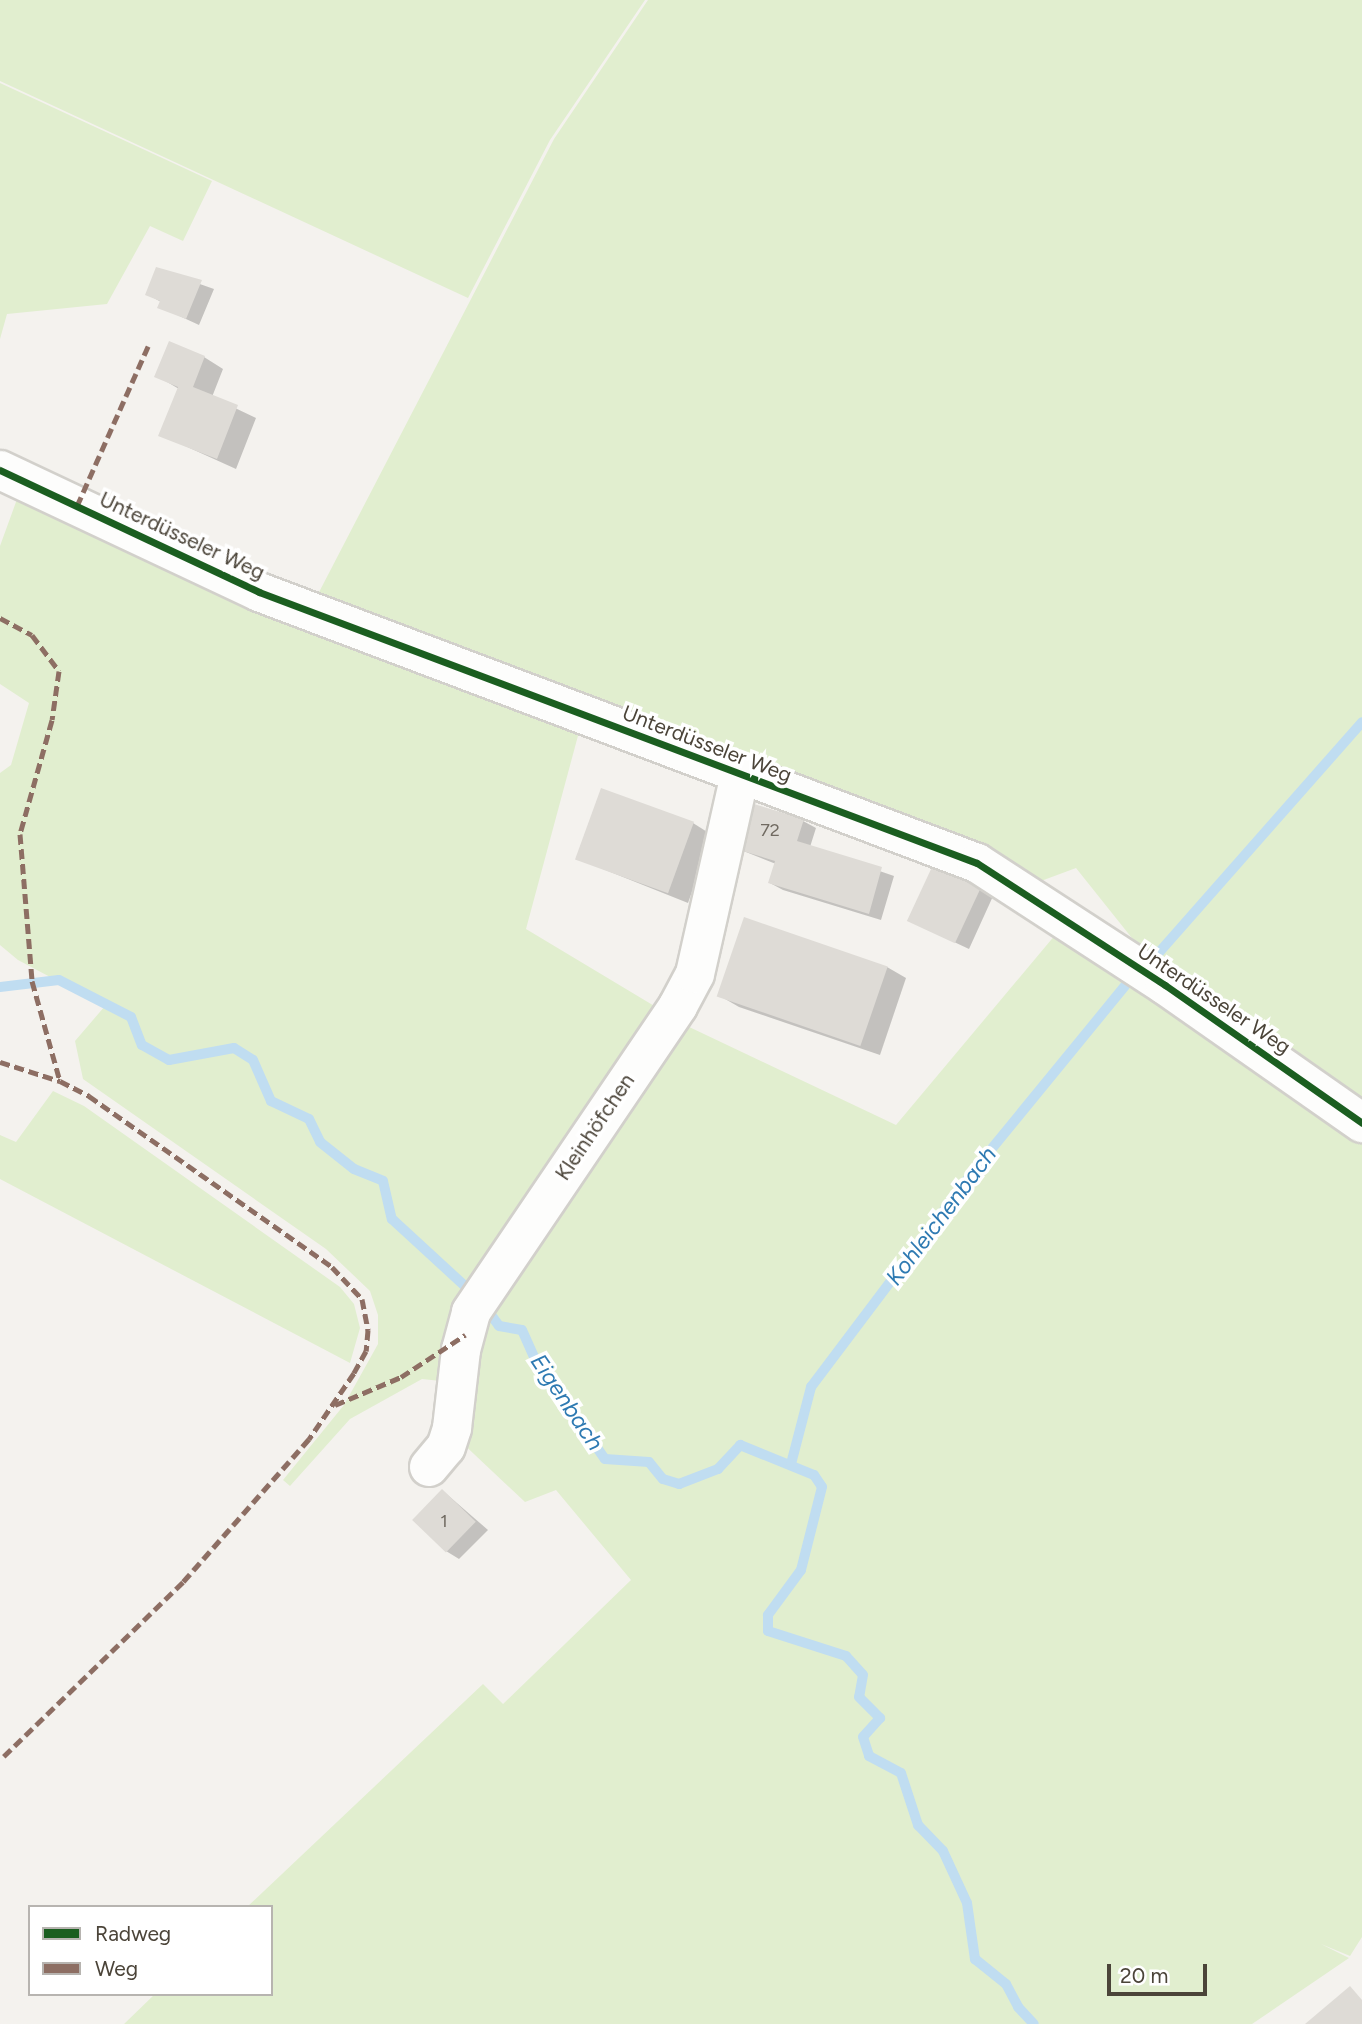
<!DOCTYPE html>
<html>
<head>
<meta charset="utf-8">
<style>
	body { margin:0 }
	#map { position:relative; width:1362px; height:2024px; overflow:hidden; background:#f4f2ee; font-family:Figtree,sans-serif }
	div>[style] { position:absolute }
	.green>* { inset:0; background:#e1eecf }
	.shadow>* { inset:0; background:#0003 }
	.stream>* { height:10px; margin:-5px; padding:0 5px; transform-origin:5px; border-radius:5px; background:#c0ddf1 }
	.building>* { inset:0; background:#dedbd6; transform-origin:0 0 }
	.roads { filter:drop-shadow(2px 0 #d2d0cb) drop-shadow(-2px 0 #d2d0cb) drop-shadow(0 2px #d2d0cb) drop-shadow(0 -2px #d2d0cb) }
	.minor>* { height:38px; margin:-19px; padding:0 19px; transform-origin:19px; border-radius:19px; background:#fdfdfc }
	.quiet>* { height:5px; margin-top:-2.5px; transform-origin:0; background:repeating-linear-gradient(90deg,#8d6e63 0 10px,transparent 0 15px) }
	.cycleway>* { height:7px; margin:-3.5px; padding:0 3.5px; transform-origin:3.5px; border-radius:3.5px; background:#1b5e20 }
	span { translate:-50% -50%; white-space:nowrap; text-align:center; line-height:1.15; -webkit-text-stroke:7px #fff; paint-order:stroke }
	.number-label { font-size:18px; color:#706a61 }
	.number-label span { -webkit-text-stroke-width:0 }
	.street-label { font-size:21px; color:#4b4439 }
	.water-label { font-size:23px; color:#2e7ab2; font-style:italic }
	.legend { position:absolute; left:28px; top:1905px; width:245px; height:91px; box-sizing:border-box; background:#fff; border:2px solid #b7b4b0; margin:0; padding:9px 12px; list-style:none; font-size:21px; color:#4b4439 }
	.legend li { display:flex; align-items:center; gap:14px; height:35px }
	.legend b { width:35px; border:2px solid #b7b4b0 }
	.scale { position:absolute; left:1107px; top:1964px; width:100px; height:32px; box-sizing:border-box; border:4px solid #4b4439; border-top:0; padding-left:9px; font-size:21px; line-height:24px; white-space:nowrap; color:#4b4439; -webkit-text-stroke:5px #fff; paint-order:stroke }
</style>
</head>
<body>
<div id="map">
	<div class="green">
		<i style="clip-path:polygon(0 0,645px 0,550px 140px,468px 298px,0 81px)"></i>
		<i style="clip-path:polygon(648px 0,1362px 0,1362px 1114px,1159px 972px,1076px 868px,1041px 881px,316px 598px,554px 139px)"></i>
		<i style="clip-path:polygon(0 83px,212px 181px,183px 241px,150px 226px,107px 304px,7px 314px,0 339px)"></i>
		<i style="clip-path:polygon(20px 491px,579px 732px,526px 929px,666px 1013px,450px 1382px,422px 1379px,350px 1419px,290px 1486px,283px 1480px,344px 1405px,378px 1344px,378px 1315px,370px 1291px,326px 1249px,83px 1079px,75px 1041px,105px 1006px,18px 960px,0 945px,0 773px,11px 765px,29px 703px,0 684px,0 546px)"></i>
		<i style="clip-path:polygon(1061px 928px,1097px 966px,1133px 990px,1162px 991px,1362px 1131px,1362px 1937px,1350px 1956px,1321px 1944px,1349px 1958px,1252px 2024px,124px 2024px,155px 1994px,271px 1994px,271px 1907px,247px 1907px,483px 1684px,503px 1704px,631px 1580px,556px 1490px,525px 1502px,457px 1438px,466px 1350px,685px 1025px,896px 1125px)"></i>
		<i style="clip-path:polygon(53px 1091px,84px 1106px,340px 1287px,354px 1304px,360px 1328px,350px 1363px,0 1179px,0 1135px,16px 1142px)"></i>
	</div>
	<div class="shadow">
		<i style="clip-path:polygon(157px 269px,214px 289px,199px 325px,160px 307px,161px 302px,147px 294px)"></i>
		<i style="clip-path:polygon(204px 357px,223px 369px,212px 397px,256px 418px,236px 469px,161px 435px,179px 389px,157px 376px)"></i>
		<i style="clip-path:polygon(803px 821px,816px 828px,810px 847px,894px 876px,881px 920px,783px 890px,770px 883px,776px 864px,736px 848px)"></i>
		<i style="clip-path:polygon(693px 823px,712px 835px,688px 903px,578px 859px)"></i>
		<i style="clip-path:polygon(939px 854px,999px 883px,969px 949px,922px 927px)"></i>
		<i style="clip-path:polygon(887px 967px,906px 978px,880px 1055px,739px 1007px,720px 996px)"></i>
		<i style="clip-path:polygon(443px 1491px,488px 1530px,459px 1559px,446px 1551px)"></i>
	</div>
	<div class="stream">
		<i style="left:1155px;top:957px;width:313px;rotate:-48.6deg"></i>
		<i style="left:0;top:987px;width:59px;rotate:-6.8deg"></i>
		<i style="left:59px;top:980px;width:81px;rotate:27.2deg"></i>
		<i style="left:131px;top:1017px;width:30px;rotate:69deg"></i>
		<i style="left:142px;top:1045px;width:31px;rotate:29deg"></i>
		<i style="left:169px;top:1060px;width:66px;rotate:-10.5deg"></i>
		<i style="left:234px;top:1048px;width:22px;rotate:32deg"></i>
		<i style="left:253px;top:1060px;width:45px;rotate:66.3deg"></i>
		<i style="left:271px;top:1101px;width:42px;rotate:25.3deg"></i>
		<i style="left:309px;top:1119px;width:25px;rotate:64deg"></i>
		<i style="left:320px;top:1142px;width:43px;rotate:38.5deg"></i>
		<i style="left:354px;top:1169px;width:31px;rotate:22deg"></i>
		<i style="left:383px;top:1181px;width:39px;rotate:77deg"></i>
		<i style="left:392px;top:1219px;width:103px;rotate:42.6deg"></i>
		<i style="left:486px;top:1308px;width:22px;rotate:54deg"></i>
		<i style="left:499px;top:1326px;width:23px;rotate:10deg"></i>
		<i style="left:522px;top:1330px;width:30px;rotate:66deg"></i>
		<i style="left:534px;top:1357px;width:124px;rotate:55.2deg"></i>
		<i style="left:605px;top:1459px;width:44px;rotate:3.9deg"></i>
		<i style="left:649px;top:1462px;width:22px;rotate:51deg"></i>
		<i style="left:663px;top:1479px;width:17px;rotate:17deg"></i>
		<i style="left:679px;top:1484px;width:42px;rotate:-21deg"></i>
		<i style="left:718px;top:1469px;width:33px;rotate:-47deg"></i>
		<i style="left:740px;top:1445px;width:80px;rotate:22.1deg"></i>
		<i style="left:814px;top:1475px;width:14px;rotate:56deg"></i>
		<i style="left:822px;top:1487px;width:86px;rotate:104.2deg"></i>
		<i style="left:801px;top:1570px;width:56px;rotate:126.3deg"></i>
		<i style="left:768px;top:1615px;width:16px;rotate:90deg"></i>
		<i style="left:768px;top:1631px;width:82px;rotate:17.8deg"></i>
		<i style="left:846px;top:1656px;width:25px;rotate:48deg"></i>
		<i style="left:863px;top:1675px;width:22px;rotate:100deg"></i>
		<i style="left:859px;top:1697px;width:30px;rotate:45deg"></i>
		<i style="left:880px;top:1718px;width:25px;rotate:132deg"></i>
		<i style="left:863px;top:1737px;width:20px;rotate:72deg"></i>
		<i style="left:869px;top:1756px;width:36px;rotate:28deg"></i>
		<i style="left:901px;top:1773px;width:55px;rotate:71.9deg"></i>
		<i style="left:918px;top:1825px;width:36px;rotate:46deg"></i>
		<i style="left:943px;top:1851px;width:57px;rotate:65.2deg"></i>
		<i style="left:967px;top:1903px;width:57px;rotate:81.9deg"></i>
		<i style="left:975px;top:1959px;width:40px;rotate:39deg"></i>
		<i style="left:1006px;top:1984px;width:26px;rotate:62deg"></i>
		<i style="left:1018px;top:2007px;width:23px;rotate:47deg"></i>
		<i style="left:791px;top:1464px;width:80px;rotate:-75.4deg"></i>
		<i style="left:811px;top:1387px;width:281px;rotate:-53deg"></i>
		<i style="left:980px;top:1163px;width:229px;rotate:-50.7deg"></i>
	</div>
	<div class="building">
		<i style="clip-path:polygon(156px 267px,202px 280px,186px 319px,157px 308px,160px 301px,145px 295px)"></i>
		<i style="clip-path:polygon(169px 341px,205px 356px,193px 387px,238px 405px,217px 459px,158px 436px,178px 387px,154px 377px)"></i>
		<i style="left:601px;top:788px;width:99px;height:76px;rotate:20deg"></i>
		<i style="clip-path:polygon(747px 802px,804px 819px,797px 841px,882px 867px,869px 914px,768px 883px,775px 861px,733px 848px)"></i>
		<i style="left:939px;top:852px;width:53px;height:76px;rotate:25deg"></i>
		<i style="left:744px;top:917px;width:152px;height:84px;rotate:19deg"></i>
		<i style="left:442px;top:1489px;width:47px;height:43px;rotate:44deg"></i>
		<i style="clip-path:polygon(1350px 1986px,1362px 2000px,1362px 2024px,1305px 2024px)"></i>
	</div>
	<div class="roads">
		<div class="minor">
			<i style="left:0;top:470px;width:286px;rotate:25.2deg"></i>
			<i style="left:259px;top:592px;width:767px;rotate:20.68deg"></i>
			<i style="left:977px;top:863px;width:224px;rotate:33deg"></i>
			<i style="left:1165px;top:985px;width:241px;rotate:35deg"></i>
			<i style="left:429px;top:1467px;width:26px;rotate:-50deg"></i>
			<i style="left:446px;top:1447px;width:20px;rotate:-72deg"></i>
			<i style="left:452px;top:1428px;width:79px;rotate:-83.4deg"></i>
			<i style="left:461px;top:1350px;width:39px;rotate:-75deg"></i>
			<i style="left:471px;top:1312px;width:369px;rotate:-55.9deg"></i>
			<i style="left:678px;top:1006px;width:36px;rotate:-62deg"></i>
			<i style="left:695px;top:974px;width:204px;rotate:-77.3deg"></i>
		</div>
	</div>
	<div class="quiet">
		<i style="left:77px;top:506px;width:177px;rotate:-66deg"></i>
		<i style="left:0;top:618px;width:36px;rotate:28deg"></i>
		<i style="left:32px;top:635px;width:45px;rotate:53.1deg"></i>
		<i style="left:59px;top:671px;width:49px;rotate:98.1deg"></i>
		<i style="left:52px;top:720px;width:118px;rotate:105.7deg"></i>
		<i style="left:20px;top:834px;width:147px;rotate:85.3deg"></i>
		<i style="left:32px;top:981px;width:104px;rotate:74.4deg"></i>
		<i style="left:0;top:1062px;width:63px;rotate:17.6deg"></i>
		<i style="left:60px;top:1081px;width:33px;rotate:27deg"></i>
		<i style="left:89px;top:1096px;width:297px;rotate:35.1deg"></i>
		<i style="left:332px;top:1267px;width:44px;rotate:46.8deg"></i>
		<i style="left:362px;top:1299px;width:32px;rotate:79deg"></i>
		<i style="left:368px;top:1330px;width:21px;rotate:95deg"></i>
		<i style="left:366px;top:1351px;width:25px;rotate:119deg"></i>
		<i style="left:354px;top:1373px;width:80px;rotate:124.3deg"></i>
		<i style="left:309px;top:1439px;width:191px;rotate:131.4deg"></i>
		<i style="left:183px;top:1582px;width:255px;rotate:135.8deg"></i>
		<i style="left:335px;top:1405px;width:72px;rotate:-23deg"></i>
		<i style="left:401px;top:1377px;width:77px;rotate:-33.3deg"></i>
	</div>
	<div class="cycleway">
		<i style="left:0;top:470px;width:286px;rotate:25.2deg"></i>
		<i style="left:259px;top:592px;width:767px;rotate:20.68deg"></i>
		<i style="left:977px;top:863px;width:224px;rotate:33deg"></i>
		<i style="left:1165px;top:985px;width:241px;rotate:35deg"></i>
	</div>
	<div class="number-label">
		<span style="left:770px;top:830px">72</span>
		<span style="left:444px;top:1521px">1</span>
	</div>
	<div class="street-label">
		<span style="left:182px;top:536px;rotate:25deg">Unterdüsseler Weg</span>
		<span style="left:707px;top:744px;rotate:21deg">Unterdüsseler Weg</span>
		<span style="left:1214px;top:999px;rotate:34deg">Unterdüsseler Weg</span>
		<span style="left:595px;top:1127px;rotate:-56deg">Kleinhöfchen</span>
	</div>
	<div class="water-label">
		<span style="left:941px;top:1216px;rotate:-53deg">Kohleichenbach</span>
		<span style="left:567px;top:1402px;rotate:56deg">Eigenbach</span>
	</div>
	<ul class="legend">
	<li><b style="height:9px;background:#1b5e20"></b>Radweg</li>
	<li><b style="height:9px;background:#8d6e63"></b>Weg</li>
	</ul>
	<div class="scale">20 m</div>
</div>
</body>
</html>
